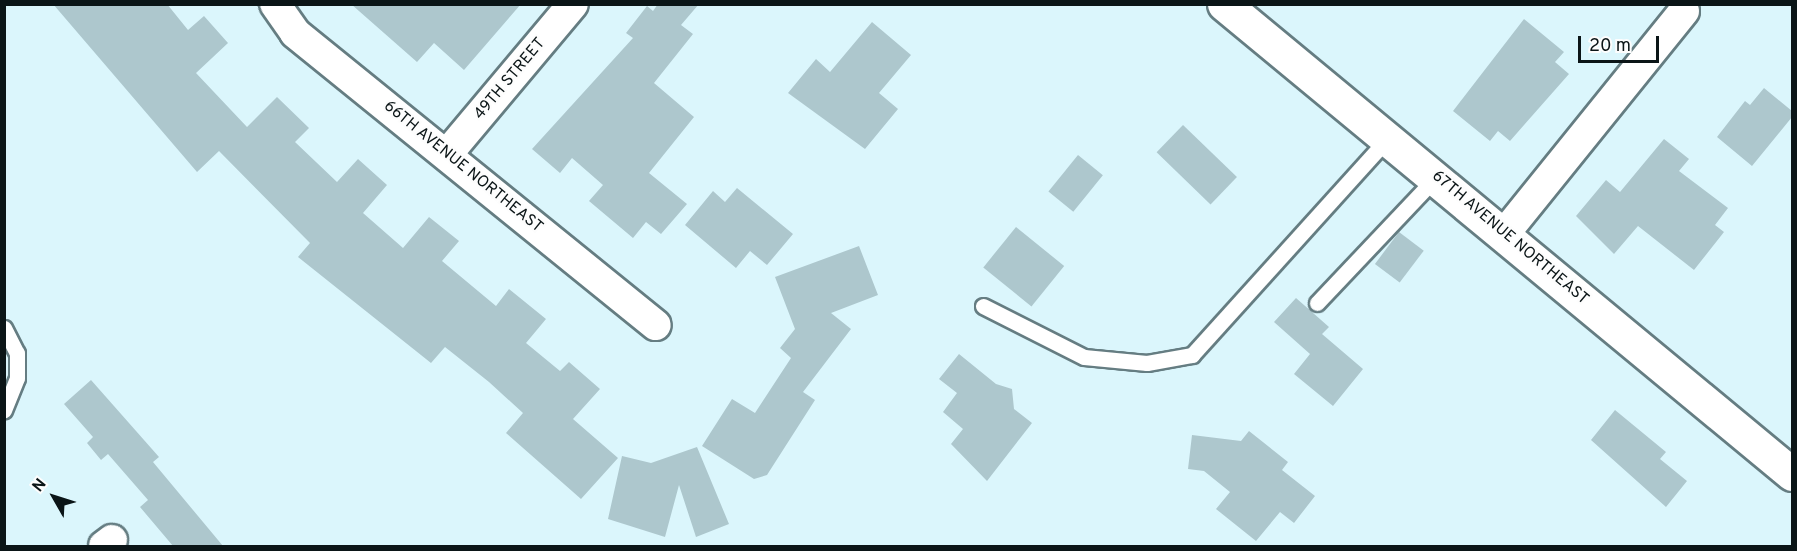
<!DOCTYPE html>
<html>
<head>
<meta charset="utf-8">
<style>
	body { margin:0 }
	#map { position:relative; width:1797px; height:551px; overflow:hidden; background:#dbf6fc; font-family:Overpass,sans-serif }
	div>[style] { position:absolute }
	.building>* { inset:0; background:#adc7cd; transform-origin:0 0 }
	.roads { filter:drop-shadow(2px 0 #657d82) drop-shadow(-2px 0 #657d82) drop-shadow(0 2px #657d82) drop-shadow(0 -2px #657d82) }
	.lane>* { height:15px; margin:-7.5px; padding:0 7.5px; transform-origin:7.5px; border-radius:7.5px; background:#fff }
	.street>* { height:30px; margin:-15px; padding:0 15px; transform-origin:15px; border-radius:15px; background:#fff }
	.secondary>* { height:33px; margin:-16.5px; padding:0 16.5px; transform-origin:16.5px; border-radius:16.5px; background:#fff }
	span { translate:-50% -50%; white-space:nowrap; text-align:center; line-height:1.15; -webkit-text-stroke:4.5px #fdfdfd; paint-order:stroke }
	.street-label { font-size:16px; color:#0b1517 }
	.frame { position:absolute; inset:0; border:6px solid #0b1517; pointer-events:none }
	.north { position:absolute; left:24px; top:467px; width:60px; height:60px; -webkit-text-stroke:4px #fdfdfd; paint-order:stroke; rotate:309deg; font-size:16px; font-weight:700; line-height:24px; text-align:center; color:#0b1517 }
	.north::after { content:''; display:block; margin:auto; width:21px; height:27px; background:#0b1517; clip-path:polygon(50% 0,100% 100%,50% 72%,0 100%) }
	.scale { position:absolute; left:1578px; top:36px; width:81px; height:27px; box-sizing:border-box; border:3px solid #0b1517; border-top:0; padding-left:8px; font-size:18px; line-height:21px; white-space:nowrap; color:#0b1517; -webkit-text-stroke:4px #fdfdfd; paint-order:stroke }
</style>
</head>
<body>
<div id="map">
	<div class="building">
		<i style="clip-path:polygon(53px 4px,167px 4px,188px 30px,204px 16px,228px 43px,196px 73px,247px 127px,277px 97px,309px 128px,295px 142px,337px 182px,358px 159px,387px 185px,363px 213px,403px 248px,429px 217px,459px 241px,442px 261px,496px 306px,509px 289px,546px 319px,526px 343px,560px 371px,569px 362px,600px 389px,573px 419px,618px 458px,581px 499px,506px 433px,523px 413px,489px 382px,445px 347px,431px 363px,298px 257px,310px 243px,219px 151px,197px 172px)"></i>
		<i style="clip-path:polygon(351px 4px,521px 4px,464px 70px,434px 43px,417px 62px)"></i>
		<i style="clip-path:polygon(658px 4px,699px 4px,681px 25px,693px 34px,654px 83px,694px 117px,649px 173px,687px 204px,661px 234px,646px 222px,633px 238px,589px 201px,603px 185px,572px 158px,560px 173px,532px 149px,633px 38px,626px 33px,647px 6px,653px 11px)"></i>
		<i style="clip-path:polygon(1524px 19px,1564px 52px,1555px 62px,1569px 74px,1510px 141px,1498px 131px,1490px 141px,1453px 111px)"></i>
		<i style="clip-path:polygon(872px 22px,911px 55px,879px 93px,898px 109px,865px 149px,788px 93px,816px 59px,830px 72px)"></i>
		<i style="clip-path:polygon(1764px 88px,1792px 111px,1792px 117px,1752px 166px,1717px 137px,1745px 101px,1750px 105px)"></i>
		<i style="left:1183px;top:125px;width:75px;height:38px;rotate:44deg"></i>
		<i style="clip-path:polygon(1664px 139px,1689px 159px,1679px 171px,1728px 208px,1715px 225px,1724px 232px,1694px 270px,1638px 226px,1614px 254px,1576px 216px,1606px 180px,1620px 192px)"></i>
		<i style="left:1078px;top:155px;width:32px;height:47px;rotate:39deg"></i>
		<i style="clip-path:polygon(737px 188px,793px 234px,767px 265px,750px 251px,736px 268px,685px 225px,713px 191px,725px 202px)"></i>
		<i style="left:1016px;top:227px;width:62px;height:52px;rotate:39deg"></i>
		<i style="left:1399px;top:232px;width:31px;height:40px;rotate:37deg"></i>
		<i style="clip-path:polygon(859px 246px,878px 295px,831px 313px,851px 329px,803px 392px,815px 400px,767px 475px,754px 479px,702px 446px,732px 399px,755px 413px,791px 358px,780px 348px,795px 329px,775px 277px)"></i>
		<i style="clip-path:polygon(1296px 298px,1329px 327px,1322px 334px,1363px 369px,1333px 406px,1294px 374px,1310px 354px,1274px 322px)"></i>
		<i style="clip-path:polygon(959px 354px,996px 384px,1012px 389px,1014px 409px,1032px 423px,987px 481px,951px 444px,963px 429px,943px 412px,957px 393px,939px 379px)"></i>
		<i style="clip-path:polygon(91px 380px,159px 457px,153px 462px,223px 546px,173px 546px,140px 507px,148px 500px,108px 454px,101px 460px,87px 443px,93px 437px,64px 404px)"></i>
		<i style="clip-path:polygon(1615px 410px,1666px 452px,1660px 459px,1687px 481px,1666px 507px,1591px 440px)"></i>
		<i style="clip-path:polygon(1249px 431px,1288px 462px,1282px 470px,1315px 496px,1294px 523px,1280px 512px,1256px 541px,1216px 509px,1230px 492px,1204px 471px,1188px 469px,1192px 435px,1241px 441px)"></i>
		<i style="clip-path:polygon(697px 447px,729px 524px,696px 537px,679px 485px,665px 537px,608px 519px,622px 456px,651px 463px)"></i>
	</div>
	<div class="roads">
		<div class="lane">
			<i style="left:1317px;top:303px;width:173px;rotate:-46.6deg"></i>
			<i style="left:983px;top:306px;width:113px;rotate:26.8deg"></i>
			<i style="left:1084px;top:357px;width:63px;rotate:5.4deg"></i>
			<i style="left:1147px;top:363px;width:46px;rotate:-10.1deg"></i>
			<i style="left:1192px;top:355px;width:292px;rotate:-47.9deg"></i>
			<i style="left:4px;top:328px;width:28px;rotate:63deg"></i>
			<i style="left:17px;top:353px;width:25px;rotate:90deg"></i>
			<i style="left:17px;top:378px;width:35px;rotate:112deg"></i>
		</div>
		<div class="street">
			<i style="left:275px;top:4px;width:35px;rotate:55deg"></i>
			<i style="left:295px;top:33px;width:464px;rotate:39deg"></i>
			<i style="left:448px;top:153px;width:194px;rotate:-50deg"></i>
			<i style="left:1505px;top:233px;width:285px;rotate:-51.1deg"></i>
			<i style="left:104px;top:546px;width:10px;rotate:-37deg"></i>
		</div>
		<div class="secondary">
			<i style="left:1224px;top:4px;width:737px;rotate:39.61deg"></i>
		</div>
	</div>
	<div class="street-label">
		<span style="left:510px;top:79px;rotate:-50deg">49TH STREET</span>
		<span style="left:463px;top:167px;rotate:39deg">66TH AVENUE NORTHEAST</span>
		<span style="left:1510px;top:238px;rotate:40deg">67TH AVENUE NORTHEAST</span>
	</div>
	<div class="frame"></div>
	<div class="north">N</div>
	<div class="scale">20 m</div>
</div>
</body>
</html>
